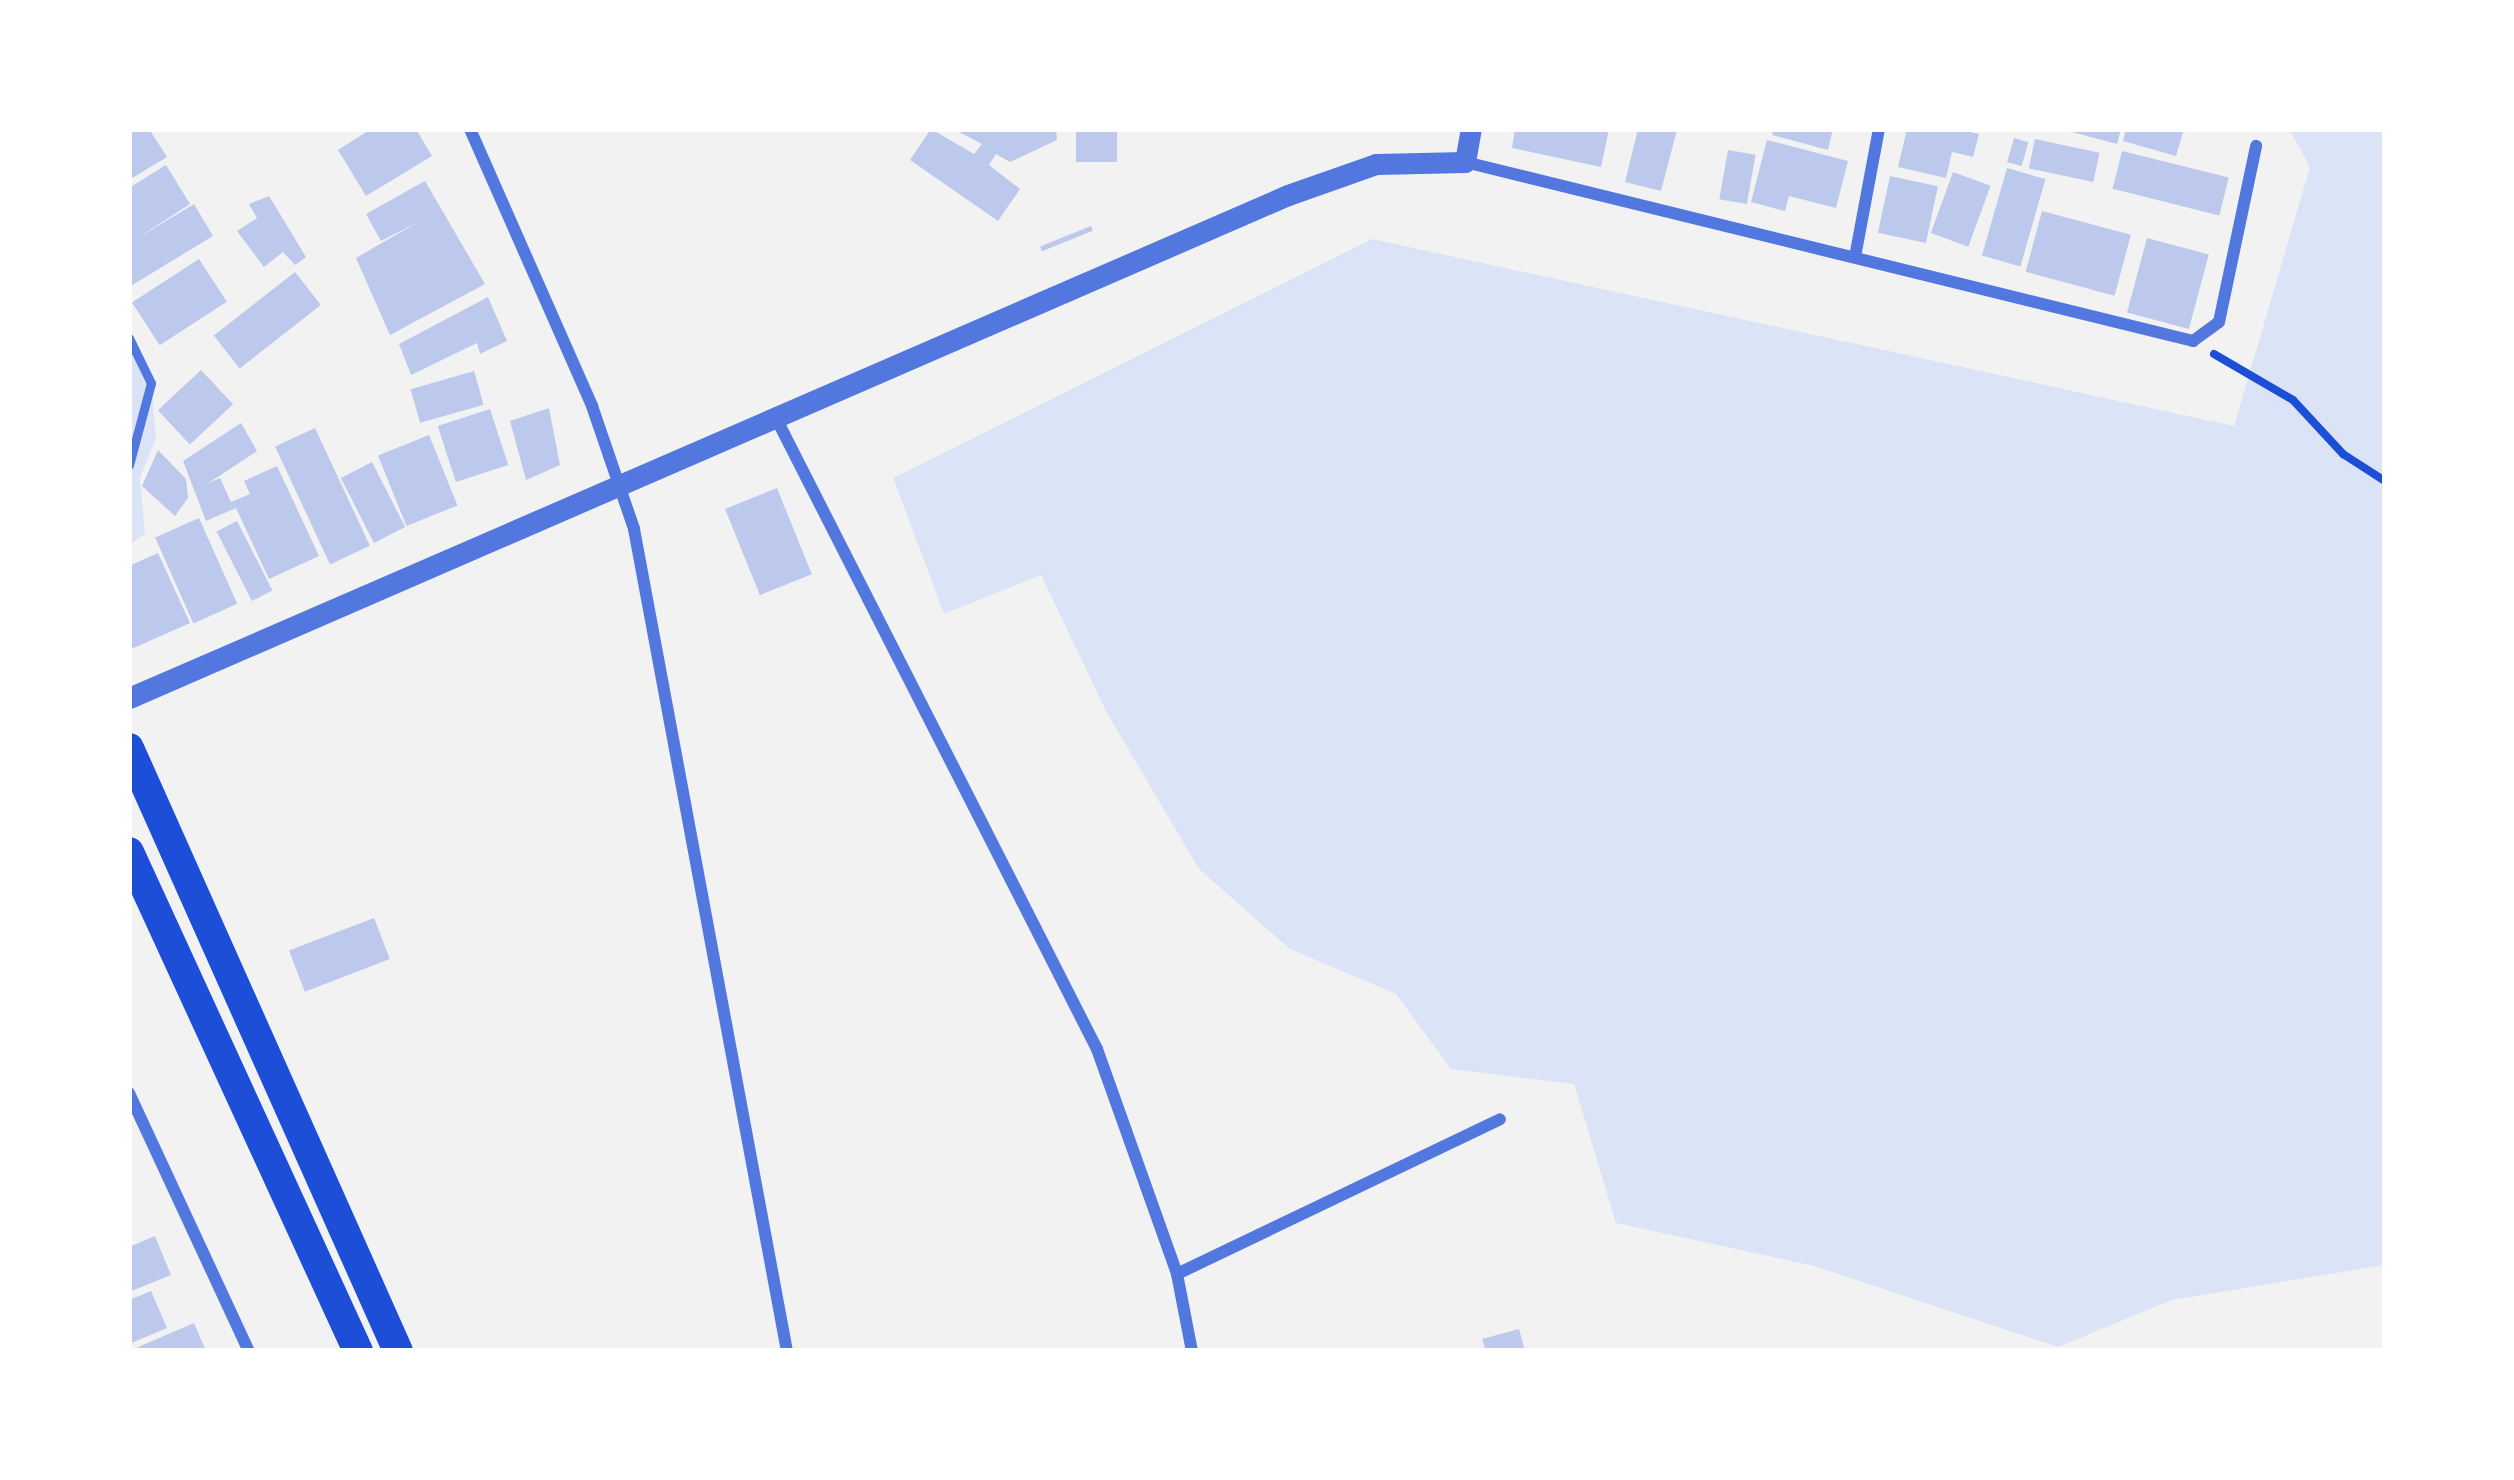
<!DOCTYPE html>
<html>
<head>
<meta charset="utf-8">
<style>
	body { margin:0 }
	#map { position:relative; width:2514px; height:1480px; overflow:hidden; background:#f2f2f2; font-family:Overpass,sans-serif }
	div>[style] { position:absolute }
	.green>* { inset:0; background:#dbe4f7 }
	.building>* { inset:0; background:#bdc9ec; transform-origin:0 0 }
	.path>* { height:8px; margin:-4px; padding:0 4px; transform-origin:4px; border-radius:4px; background:#1d4ed8 }
	.service>* { height:9px; margin:-4.5px; padding:0 4.5px; transform-origin:4.5px; border-radius:4.5px; background:#5277de }
	.minor>* { height:12px; margin:-6px; padding:0 6px; transform-origin:6px; border-radius:6px; background:#5277de }
	.tertiary>* { height:21px; margin:-10.5px; padding:0 10.5px; transform-origin:10.5px; border-radius:10.5px; background:#5277de }
	.primary>* { height:30px; margin:-15px; padding:0 15px; transform-origin:15px; border-radius:15px; background:#1d4ed8 }
	span { translate:-50% -50%; white-space:nowrap; text-align:center; line-height:1.15; -webkit-text-stroke:12px #fff; paint-order:stroke }
	.frame { position:absolute; inset:0; border:132px solid #fff; pointer-events:none }
</style>
</head>
<body>
<div id="map">
	<div class="green">
		<i style="clip-path:polygon(2289px 129px,2385px 129px,2385px 1265px,2172px 1300px,2058px 1347px,1814px 1266px,1616px 1223px,1574px 1084px,1451px 1069px,1396px 994px,1290px 949px,1199px 869px,1107px 713px,1041px 575px,944px 614px,893px 478px,1372px 239px,2234px 426px,2310px 167px)"></i>
		<i style="clip-path:polygon(129px 338px,151px 383px,156px 438px,140px 478px,145px 534px,129px 545px)"></i>
	</div>
	<div class="building">
		<i style="clip-path:polygon(129px 129px,149px 129px,167px 157px,129px 180px)"></i>
		<i style="clip-path:polygon(371px 129px,416px 129px,432px 156px,366px 196px,338px 150px)"></i>
		<i style="clip-path:polygon(931px 129px,974px 154px,982px 144px,953px 129px,1056px 129px,1057px 140px,1010px 162px,996px 154px,989px 165px,1020px 189px,998px 221px,910px 160px)"></i>
		<i style="left:1076px;top:129px;width:41px;height:33px"></i>
		<i style="clip-path:polygon(1515px 129px,1609px 129px,1601px 167px,1512px 148px)"></i>
		<i style="clip-path:polygon(1638px 129px,1677px 130px,1661px 191px,1625px 182px)"></i>
		<i style="clip-path:polygon(1774px 129px,1833px 129px,1828px 150px,1772px 135px)"></i>
		<i style="clip-path:polygon(1907px 129px,1957px 129px,1979px 134px,1973px 157px,1952px 152px,1946px 178px,1898px 167px)"></i>
		<i style="clip-path:polygon(2060px 129px,2121px 129px,2117px 144px)"></i>
		<i style="clip-path:polygon(2126px 129px,2184px 129px,2176px 156px,2123px 141px)"></i>
		<i style="left:2014px;top:138px;width:15px;height:25px;rotate:16deg"></i>
		<i style="left:2035px;top:139px;width:66px;height:30px;rotate:12deg"></i>
		<i style="clip-path:polygon(1767px 140px,1848px 161px,1836px 208px,1789px 196px,1785px 211px,1751px 202px)"></i>
		<i style="left:1728px;top:150px;width:28px;height:50px;rotate:10deg"></i>
		<i style="left:2122px;top:151px;width:110px;height:39px;rotate:14deg"></i>
		<i style="clip-path:polygon(166px 165px,190px 204px,136px 239px,194px 204px,213px 236px,129px 287px,129px 188px)"></i>
		<i style="left:2007px;top:168px;width:40px;height:91px;rotate:16deg"></i>
		<i style="left:1953px;top:172px;width:40px;height:65px;rotate:20deg"></i>
		<i style="left:1890px;top:176px;width:49px;height:58px;rotate:12deg"></i>
		<i style="clip-path:polygon(425px 181px,485px 284px,390px 335px,356px 258px,418px 222px,381px 241px,366px 214px)"></i>
		<i style="clip-path:polygon(269px 196px,306px 257px,295px 265px,283px 252px,264px 267px,237px 231px,257px 218px,249px 204px)"></i>
		<i style="left:2042px;top:211px;width:92px;height:63px;rotate:15deg"></i>
		<i style="left:1091px;top:226px;width:5px;height:55px;rotate:68deg"></i>
		<i style="left:2147px;top:238px;width:64px;height:77px;rotate:15deg"></i>
		<i style="left:199px;top:259px;width:51px;height:80px;rotate:57deg"></i>
		<i style="left:295px;top:272px;width:42px;height:103px;rotate:52deg"></i>
		<i style="clip-path:polygon(488px 297px,507px 341px,480px 354px,477px 343px,411px 375px,399px 344px)"></i>
		<i style="left:201px;top:370px;width:47px;height:59px;rotate:47deg"></i>
		<i style="left:474px;top:371px;width:35px;height:66px;rotate:74deg"></i>
		<i style="clip-path:polygon(549px 408px,560px 465px,526px 480px,510px 421px)"></i>
		<i style="left:490px;top:409px;width:59px;height:55px;rotate:72deg"></i>
		<i style="clip-path:polygon(241px 423px,257px 451px,207px 484px,220px 478px,231px 502px,250px 494px,244px 481px,277px 466px,319px 556px,269px 579px,236px 508px,206px 521px,183px 461px)"></i>
		<i style="left:315px;top:428px;width:130px;height:44px;rotate:65deg"></i>
		<i style="left:429px;top:435px;width:76px;height:55px;rotate:68deg"></i>
		<i style="clip-path:polygon(158px 450px,186px 479px,188px 498px,175px 516px,142px 486px)"></i>
		<i style="left:372px;top:462px;width:73px;height:35px;rotate:63deg"></i>
		<i style="left:777px;top:488px;width:93px;height:56px;rotate:68deg"></i>
		<i style="left:199px;top:518px;width:94px;height:48px;rotate:66deg"></i>
		<i style="left:237px;top:521px;width:78px;height:23px;rotate:63deg"></i>
		<i style="clip-path:polygon(158px 553px,190px 623px,129px 650px,129px 566px)"></i>
		<i style="left:374px;top:918px;width:44px;height:91px;rotate:69deg"></i>
		<i style="clip-path:polygon(155px 1236px,171px 1275px,129px 1292px,129px 1247px)"></i>
		<i style="clip-path:polygon(151px 1291px,167px 1328px,129px 1344px,129px 1300px)"></i>
		<i style="clip-path:polygon(194px 1323px,206px 1351px,129px 1351px)"></i>
		<i style="clip-path:polygon(1519px 1329px,1525px 1351px,1486px 1351px,1482px 1339px)"></i>
	</div>
	<div class="path">
		<i style="left:2214px;top:354px;width:91px;rotate:30.2deg"></i>
		<i style="left:2293px;top:400px;width:74px;rotate:47.2deg"></i>
		<i style="left:2343px;top:454px;width:50px;rotate:32.7deg"></i>
	</div>
	<div class="service">
		<i style="left:129px;top:338px;width:50px;rotate:63.9deg"></i>
		<i style="left:151px;top:383px;width:85px;rotate:105deg"></i>
	</div>
	<div class="minor">
		<i style="left:470px;top:129px;width:303px;rotate:66.2deg"></i>
		<i style="left:592px;top:406px;width:130px;rotate:71.1deg"></i>
		<i style="left:634px;top:529px;width:836px;rotate:79.46deg"></i>
		<i style="left:1465px;top:162px;width:750px;rotate:13.81deg"></i>
		<i style="left:2193px;top:341px;width:32px;rotate:-36deg"></i>
		<i style="left:2219px;top:322px;width:180px;rotate:-78.1deg"></i>
		<i style="left:1855px;top:257px;width:130px;rotate:-79.4deg"></i>
		<i style="left:776px;top:418px;width:708px;rotate:63.04deg"></i>
		<i style="left:1097px;top:1049px;width:239px;rotate:70.4deg"></i>
		<i style="left:1177px;top:1274px;width:78px;rotate:79deg"></i>
		<i style="left:129px;top:1093px;width:285px;rotate:65.1deg"></i>
		<i style="left:1177px;top:1274px;width:358px;rotate:-25.6deg"></i>
	</div>
	<div class="tertiary">
		<i style="left:129px;top:698px;width:1263px;rotate:-23.46deg"></i>
		<i style="left:1288px;top:195px;width:93px;rotate:-19.4deg"></i>
		<i style="left:1376px;top:164px;width:89px;rotate:-1.3deg"></i>
		<i style="left:1465px;top:162px;width:34px;rotate:-80deg"></i>
	</div>
	<div class="primary">
		<i style="left:129px;top:748px;width:660px;rotate:65.96deg"></i>
		<i style="left:129px;top:852px;width:549px;rotate:65.35deg"></i>
	</div>
	<div class="frame"></div>
</div>
</body>
</html>
